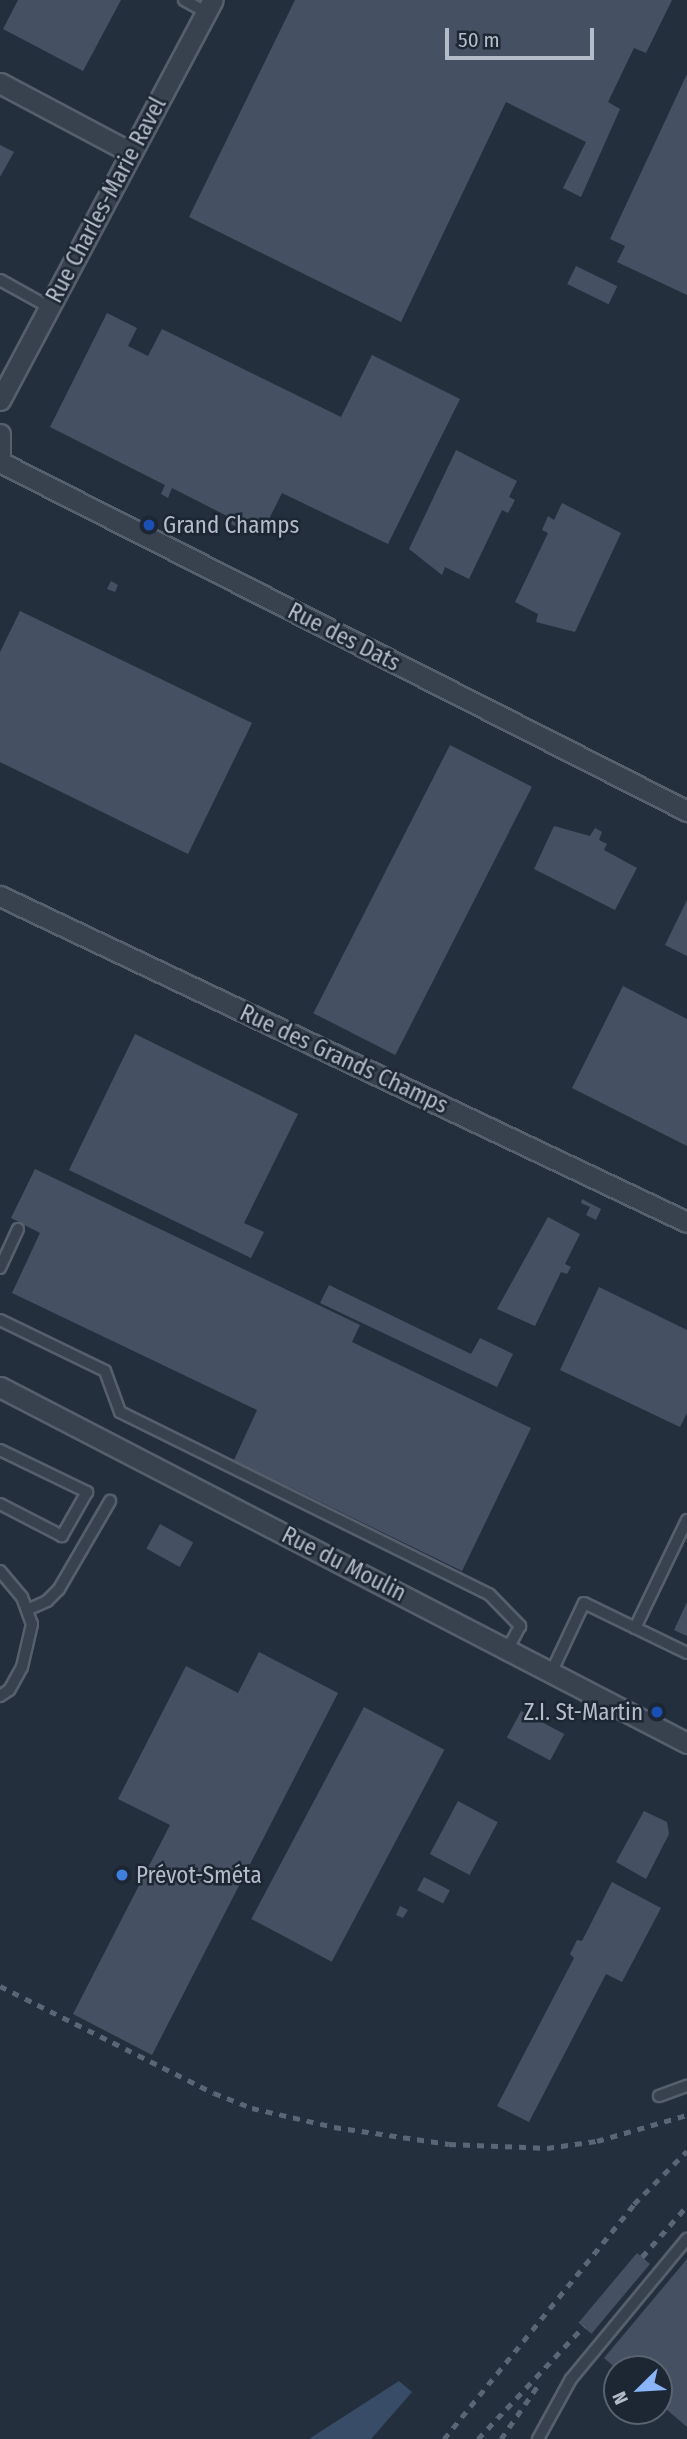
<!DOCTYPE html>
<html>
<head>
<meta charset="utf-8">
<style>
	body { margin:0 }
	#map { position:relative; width:687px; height:2439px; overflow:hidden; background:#242f3e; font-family:"Fira Sans Condensed",sans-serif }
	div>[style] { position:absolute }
	.water>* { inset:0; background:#394c67 }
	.building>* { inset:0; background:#455162; transform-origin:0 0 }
	.roads { filter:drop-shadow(2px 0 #565f6c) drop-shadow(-2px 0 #565f6c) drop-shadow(0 2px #565f6c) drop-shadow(0 -2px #565f6c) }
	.service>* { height:10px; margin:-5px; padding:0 5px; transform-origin:5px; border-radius:5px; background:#38414e }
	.minor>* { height:19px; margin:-9.5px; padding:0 9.5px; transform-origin:9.5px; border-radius:9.5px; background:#38414e }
	.rail>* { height:5px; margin-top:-2.5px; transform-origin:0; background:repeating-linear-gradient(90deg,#5a6575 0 7px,transparent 0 14px) }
	.dots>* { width:19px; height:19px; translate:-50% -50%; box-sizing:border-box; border:4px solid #1d2633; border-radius:50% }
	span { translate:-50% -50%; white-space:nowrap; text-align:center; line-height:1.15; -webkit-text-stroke:5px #1d2633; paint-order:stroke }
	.street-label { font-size:23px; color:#b4bcc9 }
	.poi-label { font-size:23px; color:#b4bcc9 }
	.left { translate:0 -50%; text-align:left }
	.right { translate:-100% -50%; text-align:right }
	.north { position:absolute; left:603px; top:2355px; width:70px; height:70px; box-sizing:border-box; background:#1d2633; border:2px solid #59626f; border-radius:50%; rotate:246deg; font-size:19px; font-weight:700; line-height:28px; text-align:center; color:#b4bcc9 }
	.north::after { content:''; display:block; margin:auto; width:24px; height:32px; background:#8ab4f8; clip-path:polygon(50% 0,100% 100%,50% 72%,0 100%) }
	.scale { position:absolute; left:445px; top:28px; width:149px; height:32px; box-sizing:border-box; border:4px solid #b4bcc9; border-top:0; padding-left:9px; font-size:21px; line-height:24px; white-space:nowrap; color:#b4bcc9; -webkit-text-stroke:5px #1d2633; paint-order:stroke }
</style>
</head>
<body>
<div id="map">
	<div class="water">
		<i style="clip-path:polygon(399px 2381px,412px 2392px,371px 2439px,309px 2439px)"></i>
	</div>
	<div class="building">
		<i style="clip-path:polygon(18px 0,121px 0,83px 71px,3px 29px)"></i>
		<i style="clip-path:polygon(295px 0,672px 0,646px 53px,634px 48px,608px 102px,620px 109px,581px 197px,563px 188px,586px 142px,506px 102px,401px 322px,189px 217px)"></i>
		<i style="clip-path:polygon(687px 74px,687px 295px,617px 262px,625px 246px,610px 239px)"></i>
		<i style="clip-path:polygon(0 145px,14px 152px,0 177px)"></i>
		<i style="left:576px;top:266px;width:46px;height:20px;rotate:26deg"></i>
		<i style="clip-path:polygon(107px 313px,137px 328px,128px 346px,148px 356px,162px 329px,341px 417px,372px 355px,460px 399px,388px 544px,282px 493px,262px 533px,257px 531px,254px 536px,231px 524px,233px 519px,172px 488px,168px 498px,161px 494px,165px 485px,50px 427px)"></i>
		<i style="clip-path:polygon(456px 450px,517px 481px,509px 497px,515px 500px,508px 513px,502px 510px,469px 579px,445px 567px,442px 575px,409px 549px)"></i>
		<i style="clip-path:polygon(562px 503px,621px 533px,575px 632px,536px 622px,538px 614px,515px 602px,548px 533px,542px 530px,548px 516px,554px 520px)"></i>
		<i style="clip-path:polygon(111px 581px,118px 585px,115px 592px,107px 589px)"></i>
		<i style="clip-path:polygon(20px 611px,252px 723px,188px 854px,0 762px,0 652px)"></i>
		<i style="left:450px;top:745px;width:92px;height:301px;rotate:27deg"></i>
		<i style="clip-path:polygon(554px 826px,590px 836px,595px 828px,602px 832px,599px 840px,607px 844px,604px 850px,637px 868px,615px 910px,534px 869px)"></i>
		<i style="clip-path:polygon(687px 900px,687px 956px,665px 945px)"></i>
		<i style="clip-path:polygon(623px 986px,687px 1019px,687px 1146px,572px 1088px)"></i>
		<i style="clip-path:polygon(135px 1034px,298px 1114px,244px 1223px,264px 1232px,251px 1258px,69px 1170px)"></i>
		<i style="clip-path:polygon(35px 1169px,360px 1325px,352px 1342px,531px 1428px,462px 1571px,234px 1460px,257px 1410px,12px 1293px,40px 1233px,11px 1218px)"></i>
		<i style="clip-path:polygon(582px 1199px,601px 1209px,596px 1220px,586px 1215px,590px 1207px,581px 1203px)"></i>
		<i style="clip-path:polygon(548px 1217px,580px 1234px,565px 1264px,571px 1267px,567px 1274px,561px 1272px,535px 1326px,497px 1309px)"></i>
		<i style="clip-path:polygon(329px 1285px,471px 1354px,480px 1338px,513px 1354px,497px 1387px,320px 1303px)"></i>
		<i style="clip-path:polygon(599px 1287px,687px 1330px,687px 1413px,680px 1427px,560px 1370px)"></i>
		<i style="left:160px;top:1524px;width:38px;height:28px;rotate:29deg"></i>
		<i style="clip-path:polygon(687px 1602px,687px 1636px,674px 1630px)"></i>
		<i style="clip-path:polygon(259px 1652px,338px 1693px,152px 2055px,73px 2014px,170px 1825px,118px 1799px,186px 1666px,238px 1693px)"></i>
		<i style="left:364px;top:1707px;width:91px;height:240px;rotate:28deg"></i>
		<i style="left:521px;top:1711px;width:49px;height:30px;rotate:28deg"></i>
		<i style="left:458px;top:1801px;width:45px;height:60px;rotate:28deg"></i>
		<i style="clip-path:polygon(644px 1811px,667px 1822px,669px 1834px,646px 1879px,616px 1862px)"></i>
		<i style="left:424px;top:1877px;width:29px;height:15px;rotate:27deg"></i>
		<i style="clip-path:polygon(612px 1882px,661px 1908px,622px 1982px,606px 1974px,529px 2122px,497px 2106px,574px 1958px,570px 1954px,577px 1940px,582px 1941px)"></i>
		<i style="clip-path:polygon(400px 1906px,408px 1910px,403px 1918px,396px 1915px)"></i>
		<i style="left:637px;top:2253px;width:17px;height:91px;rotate:40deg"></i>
		<i style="clip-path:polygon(687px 2259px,687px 2427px,659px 2403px,659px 2369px,617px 2369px,604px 2358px)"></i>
		<i style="clip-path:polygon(636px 2411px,653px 2411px,646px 2420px)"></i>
	</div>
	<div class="roads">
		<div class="service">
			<i style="left:184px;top:0;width:25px;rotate:29deg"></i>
			<i style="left:0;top:280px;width:56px;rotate:28.9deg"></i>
			<i style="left:0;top:1268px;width:43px;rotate:-65.2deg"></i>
			<i style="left:0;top:1320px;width:117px;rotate:25.9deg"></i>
			<i style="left:105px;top:1371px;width:44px;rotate:69.9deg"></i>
			<i style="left:120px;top:1412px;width:411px;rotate:26.3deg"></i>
			<i style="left:489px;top:1594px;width:45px;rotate:45.9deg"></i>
			<i style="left:520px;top:1626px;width:27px;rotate:118deg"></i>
			<i style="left:0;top:1450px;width:97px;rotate:25.8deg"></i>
			<i style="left:87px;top:1492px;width:51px;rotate:119.6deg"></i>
			<i style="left:62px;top:1536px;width:70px;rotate:-152.7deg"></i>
			<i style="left:0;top:1571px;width:34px;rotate:50deg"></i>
			<i style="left:22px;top:1597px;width:29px;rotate:70deg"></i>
			<i style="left:32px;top:1624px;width:44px;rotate:103.1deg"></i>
			<i style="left:22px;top:1667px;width:26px;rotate:119deg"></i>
			<i style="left:9px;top:1690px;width:11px;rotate:146deg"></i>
			<i style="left:27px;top:1610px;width:22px;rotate:-24deg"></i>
			<i style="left:47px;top:1601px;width:17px;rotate:-45deg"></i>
			<i style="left:59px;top:1589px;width:102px;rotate:-59.9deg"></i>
			<i style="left:635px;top:1628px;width:120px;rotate:-64.3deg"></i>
			<i style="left:551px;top:1673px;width:77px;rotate:-64.8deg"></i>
			<i style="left:584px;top:1603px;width:114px;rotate:25.9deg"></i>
			<i style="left:659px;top:2096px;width:30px;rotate:-20deg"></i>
			<i style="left:538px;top:2439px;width:68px;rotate:-61.2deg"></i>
			<i style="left:571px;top:2379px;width:182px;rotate:-50.4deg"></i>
		</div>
		<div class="minor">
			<i style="left:0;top:83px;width:147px;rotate:28deg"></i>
			<i style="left:0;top:400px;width:453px;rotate:-62deg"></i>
			<i style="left:0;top:434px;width:29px;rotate:90deg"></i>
			<i style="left:0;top:462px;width:771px;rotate:26.93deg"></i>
			<i style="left:0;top:896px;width:760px;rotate:25.39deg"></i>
			<i style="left:0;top:1387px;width:774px;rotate:27.39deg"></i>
		</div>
	</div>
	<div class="rail">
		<i style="left:0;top:1986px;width:239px;rotate:26.6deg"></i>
		<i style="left:214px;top:2093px;width:41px;rotate:21.5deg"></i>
		<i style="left:252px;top:2108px;width:84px;rotate:13deg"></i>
		<i style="left:334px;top:2127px;width:116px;rotate:8.4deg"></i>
		<i style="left:449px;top:2144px;width:98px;rotate:2.3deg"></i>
		<i style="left:547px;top:2148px;width:50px;rotate:-8deg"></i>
		<i style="left:597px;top:2141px;width:94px;rotate:-16.1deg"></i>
		<i style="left:642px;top:2257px;width:68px;rotate:-48.6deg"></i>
		<i style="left:444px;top:2439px;width:302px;rotate:-51deg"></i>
		<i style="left:634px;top:2204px;width:75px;rotate:-45deg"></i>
		<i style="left:478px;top:2439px;width:155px;rotate:-46.8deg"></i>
		<i style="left:501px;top:2439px;width:67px;rotate:-55.4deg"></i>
	</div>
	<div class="dots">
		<i style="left:149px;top:525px;background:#1a4fb4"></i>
		<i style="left:657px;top:1712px;background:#1a4fb4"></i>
		<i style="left:122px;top:1875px;background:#3f7fe0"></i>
	</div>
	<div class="street-label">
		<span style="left:106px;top:200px;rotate:-62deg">Rue Charles-Marie Ravel</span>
		<span style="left:344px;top:637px;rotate:27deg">Rue des Dats</span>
		<span style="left:344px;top:1059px;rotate:25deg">Rue des Grands Champs</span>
		<span style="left:344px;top:1564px;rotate:27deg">Rue du Moulin</span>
	</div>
	<div class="poi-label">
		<span class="left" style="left:163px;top:525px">Grand Champs</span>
		<span class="right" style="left:643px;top:1712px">Z.I. St-Martin</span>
		<span class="left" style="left:136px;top:1875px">Prévot-Sméta</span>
	</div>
	<div class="north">N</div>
	<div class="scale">50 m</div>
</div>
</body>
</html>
